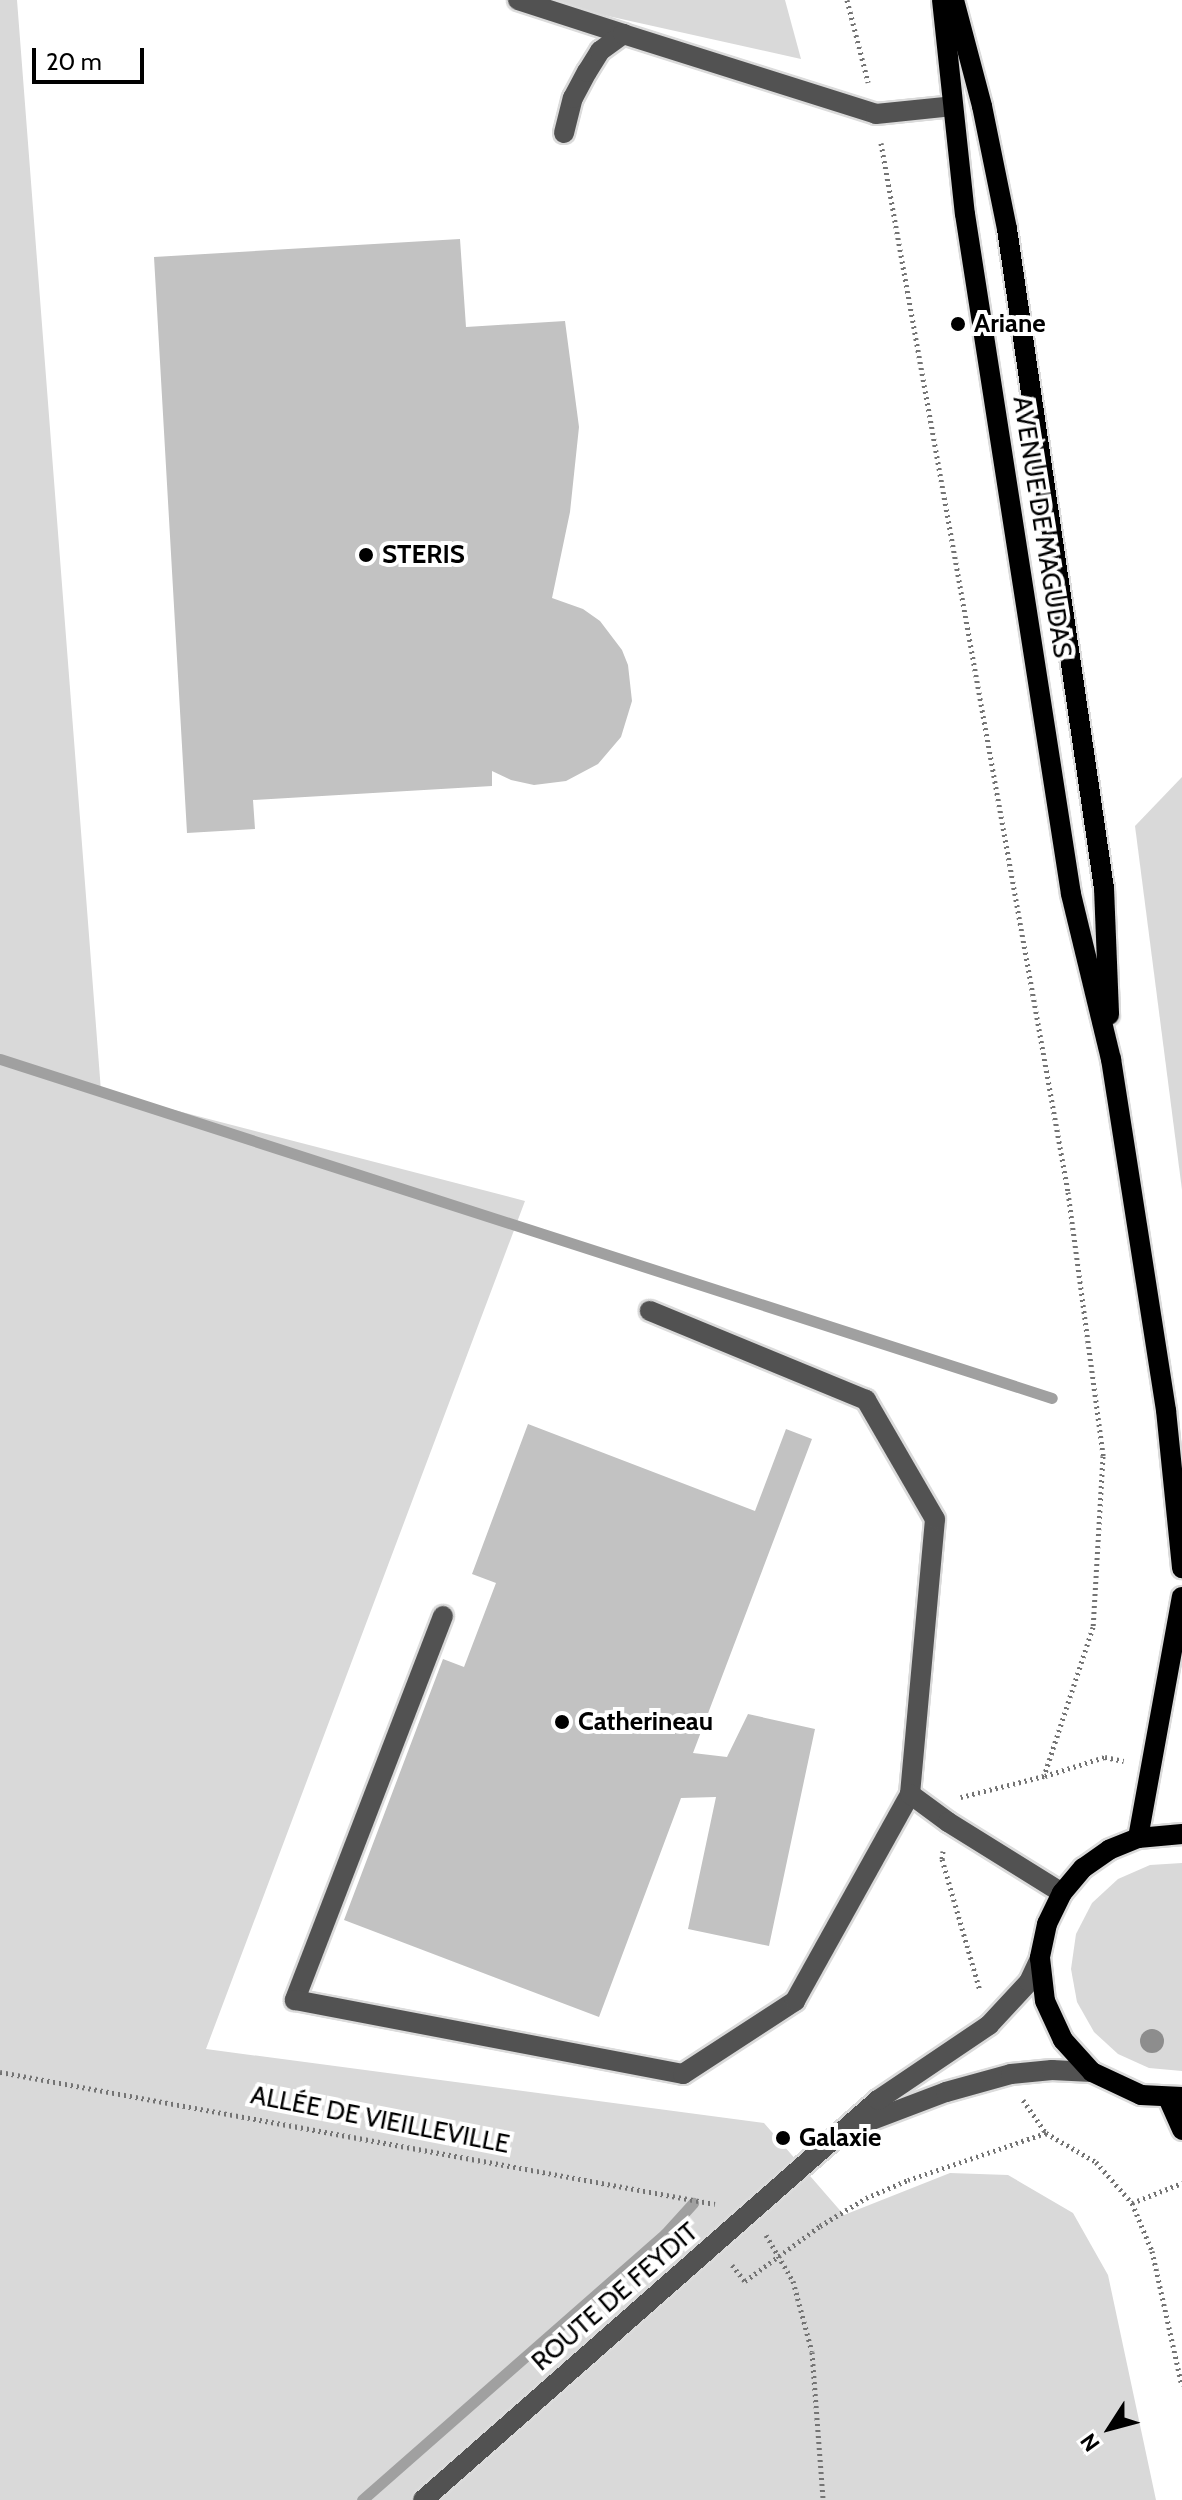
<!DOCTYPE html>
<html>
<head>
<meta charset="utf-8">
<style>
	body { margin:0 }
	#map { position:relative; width:1182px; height:2500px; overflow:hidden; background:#fff; font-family:Cabin,sans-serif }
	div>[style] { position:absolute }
	.green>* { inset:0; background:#d9d9d9 }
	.stream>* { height:11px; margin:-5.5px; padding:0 5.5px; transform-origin:5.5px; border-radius:5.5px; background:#a0a0a0 }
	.building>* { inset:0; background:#c2c2c2 }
	.path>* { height:5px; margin-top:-2.5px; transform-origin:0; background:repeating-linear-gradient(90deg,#747474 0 2px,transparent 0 6px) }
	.roads { filter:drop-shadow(2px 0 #dbdbdb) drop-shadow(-2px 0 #dbdbdb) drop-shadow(0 2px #dbdbdb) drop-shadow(0 -2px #dbdbdb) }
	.minor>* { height:20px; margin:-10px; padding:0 10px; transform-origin:10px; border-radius:10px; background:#525252 }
	.major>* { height:20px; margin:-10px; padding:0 10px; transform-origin:10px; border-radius:10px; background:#000 }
	.trees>* { width:24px; height:24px; margin:-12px; border-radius:50%; background:#8d8d8d }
	.dots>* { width:22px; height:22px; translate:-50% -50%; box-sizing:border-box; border:4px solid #fff; border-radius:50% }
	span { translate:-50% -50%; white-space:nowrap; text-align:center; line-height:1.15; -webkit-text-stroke:8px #fff; paint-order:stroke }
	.poi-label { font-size:26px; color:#000; font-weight:700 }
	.left { translate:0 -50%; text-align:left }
	.street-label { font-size:26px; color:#000 }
	.north { position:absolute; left:1070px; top:2388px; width:80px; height:80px; -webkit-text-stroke:6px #fff; paint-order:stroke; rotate:234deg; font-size:22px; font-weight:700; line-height:32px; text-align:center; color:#000 }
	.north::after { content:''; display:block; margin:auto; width:28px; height:36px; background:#000; clip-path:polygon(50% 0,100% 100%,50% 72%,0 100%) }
	.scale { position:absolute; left:32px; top:48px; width:112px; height:36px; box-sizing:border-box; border:4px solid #000; border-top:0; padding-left:10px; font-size:24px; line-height:28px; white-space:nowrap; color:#000; -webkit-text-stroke:6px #fff; paint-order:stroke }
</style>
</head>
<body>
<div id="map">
	<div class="green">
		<i style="clip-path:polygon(0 0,17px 0,101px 1091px,525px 1201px,206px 2049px,764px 2123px,844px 2215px,950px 2173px,1008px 2175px,1073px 2213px,1108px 2275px,1156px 2500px,0 2500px)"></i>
		<i style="clip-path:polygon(536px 0,785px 0,801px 59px)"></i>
		<i style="clip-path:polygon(1182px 777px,1182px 1190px,1135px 826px)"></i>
		<i style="clip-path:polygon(1182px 1863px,1182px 2071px,1149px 2068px,1118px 2054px,1094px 2032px,1077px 2002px,1071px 1969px,1076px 1934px,1092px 1903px,1118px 1879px,1150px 1865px)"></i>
	</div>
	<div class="stream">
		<i style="left:0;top:1059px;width:1105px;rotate:17.86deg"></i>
		<i style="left:362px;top:2500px;width:403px;rotate:-41.3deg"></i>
		<i style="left:665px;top:2234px;width:42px;rotate:-47.9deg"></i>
	</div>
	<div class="building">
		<i style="clip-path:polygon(460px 239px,466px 327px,565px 321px,579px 427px,570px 512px,552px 598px,583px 609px,600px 621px,622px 650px,628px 665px,632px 701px,621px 737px,598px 764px,566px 781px,534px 785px,511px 780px,492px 771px,492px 786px,253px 800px,255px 829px,187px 833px,154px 257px)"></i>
		<i style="clip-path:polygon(528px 1424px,755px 1511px,786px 1429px,812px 1439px,693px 1753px,727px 1757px,748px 1714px,815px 1729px,769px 1946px,688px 1929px,716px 1797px,681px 1798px,599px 2017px,344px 1920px,443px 1659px,464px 1667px,496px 1583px,472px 1574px)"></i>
	</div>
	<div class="path">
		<i style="left:847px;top:0;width:85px;rotate:75.6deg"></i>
		<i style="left:881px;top:143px;width:1066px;rotate:79.89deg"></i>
		<i style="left:1068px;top:1192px;width:266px;rotate:82.4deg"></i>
		<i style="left:1103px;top:1456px;width:171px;rotate:93.3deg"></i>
		<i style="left:1093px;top:1627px;width:157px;rotate:108.2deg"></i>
		<i style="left:1044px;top:1776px;width:86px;rotate:165.8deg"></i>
		<i style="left:1045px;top:1776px;width:63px;rotate:-17.6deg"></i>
		<i style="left:1105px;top:1757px;width:19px;rotate:12deg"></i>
		<i style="left:943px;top:1851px;width:8px;rotate:97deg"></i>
		<i style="left:942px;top:1859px;width:137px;rotate:73.9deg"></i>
		<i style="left:0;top:2072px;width:727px;rotate:10.46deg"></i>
		<i style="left:1023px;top:2100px;width:40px;rotate:55.1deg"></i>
		<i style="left:1046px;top:2133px;width:58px;rotate:30.1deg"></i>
		<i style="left:1096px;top:2162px;width:55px;rotate:48.7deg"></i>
		<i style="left:1132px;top:2203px;width:52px;rotate:67.4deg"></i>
		<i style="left:1152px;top:2251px;width:138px;rotate:77.5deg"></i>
		<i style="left:1132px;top:2203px;width:54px;rotate:-21.8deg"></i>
		<i style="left:766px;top:2235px;width:53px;rotate:59.6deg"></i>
		<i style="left:793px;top:2281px;width:73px;rotate:75deg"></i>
		<i style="left:812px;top:2352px;width:148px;rotate:85.7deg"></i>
		<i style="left:732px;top:2265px;width:21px;rotate:51deg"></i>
		<i style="left:745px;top:2281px;width:93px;rotate:-36.3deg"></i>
		<i style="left:820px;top:2226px;width:54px;rotate:-31.3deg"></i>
		<i style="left:866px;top:2198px;width:46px;rotate:-23.2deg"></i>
		<i style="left:908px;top:2180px;width:146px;rotate:-18.8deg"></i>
	</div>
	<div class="roads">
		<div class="minor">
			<i style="left:518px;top:0;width:110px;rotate:17.9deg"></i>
			<i style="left:564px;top:133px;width:36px;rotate:-76deg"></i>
			<i style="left:573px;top:98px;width:30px;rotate:-62deg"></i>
			<i style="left:587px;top:72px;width:25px;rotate:-58deg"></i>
			<i style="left:600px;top:51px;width:29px;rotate:-36deg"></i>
			<i style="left:623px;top:34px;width:265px;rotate:17.5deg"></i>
			<i style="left:876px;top:114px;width:77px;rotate:-5.9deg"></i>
			<i style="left:443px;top:1616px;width:412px;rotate:111.1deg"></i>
			<i style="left:295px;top:2000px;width:395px;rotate:10.8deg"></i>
			<i style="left:683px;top:2074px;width:134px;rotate:-33.1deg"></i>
			<i style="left:795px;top:2001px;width:237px;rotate:-60.9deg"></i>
			<i style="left:910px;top:1794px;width:276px;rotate:-84.8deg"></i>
			<i style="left:935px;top:1519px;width:138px;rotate:-120.1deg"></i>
			<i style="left:866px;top:1400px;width:234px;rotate:-157.6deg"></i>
			<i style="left:910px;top:1794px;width:47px;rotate:36.4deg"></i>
			<i style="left:948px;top:1822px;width:134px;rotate:31.9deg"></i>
			<i style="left:859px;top:2125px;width:93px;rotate:-20.8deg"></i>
			<i style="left:946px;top:2092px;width:67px;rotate:-15.5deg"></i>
			<i style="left:1011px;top:2074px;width:41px;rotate:-5.6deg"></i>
			<i style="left:1052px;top:2070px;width:40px;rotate:2.9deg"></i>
			<i style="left:423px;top:2500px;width:606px;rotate:-41.32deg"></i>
			<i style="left:878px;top:2100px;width:134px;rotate:-34deg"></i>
			<i style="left:989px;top:2025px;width:59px;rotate:-47.1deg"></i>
			<i style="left:1029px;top:1982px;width:26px;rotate:-65deg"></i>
		</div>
		<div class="major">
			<i style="left:942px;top:0;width:215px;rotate:83.9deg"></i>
			<i style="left:965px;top:214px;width:688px;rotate:81.14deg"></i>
			<i style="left:1071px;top:894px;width:170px;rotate:76.4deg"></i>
			<i style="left:1111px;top:1059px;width:355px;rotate:81.1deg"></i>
			<i style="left:1166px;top:1410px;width:159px;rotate:84.2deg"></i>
			<i style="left:954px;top:0;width:110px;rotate:75.2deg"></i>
			<i style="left:982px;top:106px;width:126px;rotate:78.5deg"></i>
			<i style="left:1007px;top:229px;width:666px;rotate:81.63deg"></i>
			<i style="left:1104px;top:888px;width:127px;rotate:87.7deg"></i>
			<i style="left:1182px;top:1834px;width:44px;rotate:174.8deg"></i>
			<i style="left:1138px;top:1838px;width:31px;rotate:158deg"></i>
			<i style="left:1109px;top:1850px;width:32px;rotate:145deg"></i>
			<i style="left:1083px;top:1868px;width:33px;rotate:130deg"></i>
			<i style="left:1062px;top:1893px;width:34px;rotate:116deg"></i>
			<i style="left:1047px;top:1924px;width:35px;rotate:102deg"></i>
			<i style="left:1040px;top:1958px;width:43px;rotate:83.4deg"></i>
			<i style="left:1045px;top:2001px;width:43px;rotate:65.2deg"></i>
			<i style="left:1063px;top:2040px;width:43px;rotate:47.8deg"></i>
			<i style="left:1092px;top:2072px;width:54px;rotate:25.1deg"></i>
			<i style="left:1141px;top:2095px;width:41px;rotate:2.8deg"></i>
			<i style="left:1138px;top:1838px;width:245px;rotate:-79.7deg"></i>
			<i style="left:1168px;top:2098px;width:35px;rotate:66deg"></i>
		</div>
	</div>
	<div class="trees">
		<i style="left:1152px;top:2041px"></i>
	</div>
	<div class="dots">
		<i style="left:958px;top:324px;background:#000"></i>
		<i style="left:366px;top:555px;background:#000"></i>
		<i style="left:562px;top:1722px;background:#000"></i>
		<i style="left:783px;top:2138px;background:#000"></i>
	</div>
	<div class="poi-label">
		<span class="left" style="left:974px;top:324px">Ariane</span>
		<span class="left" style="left:382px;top:555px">STERIS</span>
		<span class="left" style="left:578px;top:1722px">Catherineau</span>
		<span class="left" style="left:799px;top:2138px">Galaxie</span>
	</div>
	<div class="street-label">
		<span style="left:1042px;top:527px;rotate:81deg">AVENUE DE MAGUDAS</span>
		<span style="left:380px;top:2120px;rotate:11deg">ALLÉE DE VIEILLEVILLE</span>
		<span style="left:615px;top:2297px;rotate:-41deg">ROUTE DE FEYDIT</span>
	</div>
	<div class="north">N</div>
	<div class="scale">20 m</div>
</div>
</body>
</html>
